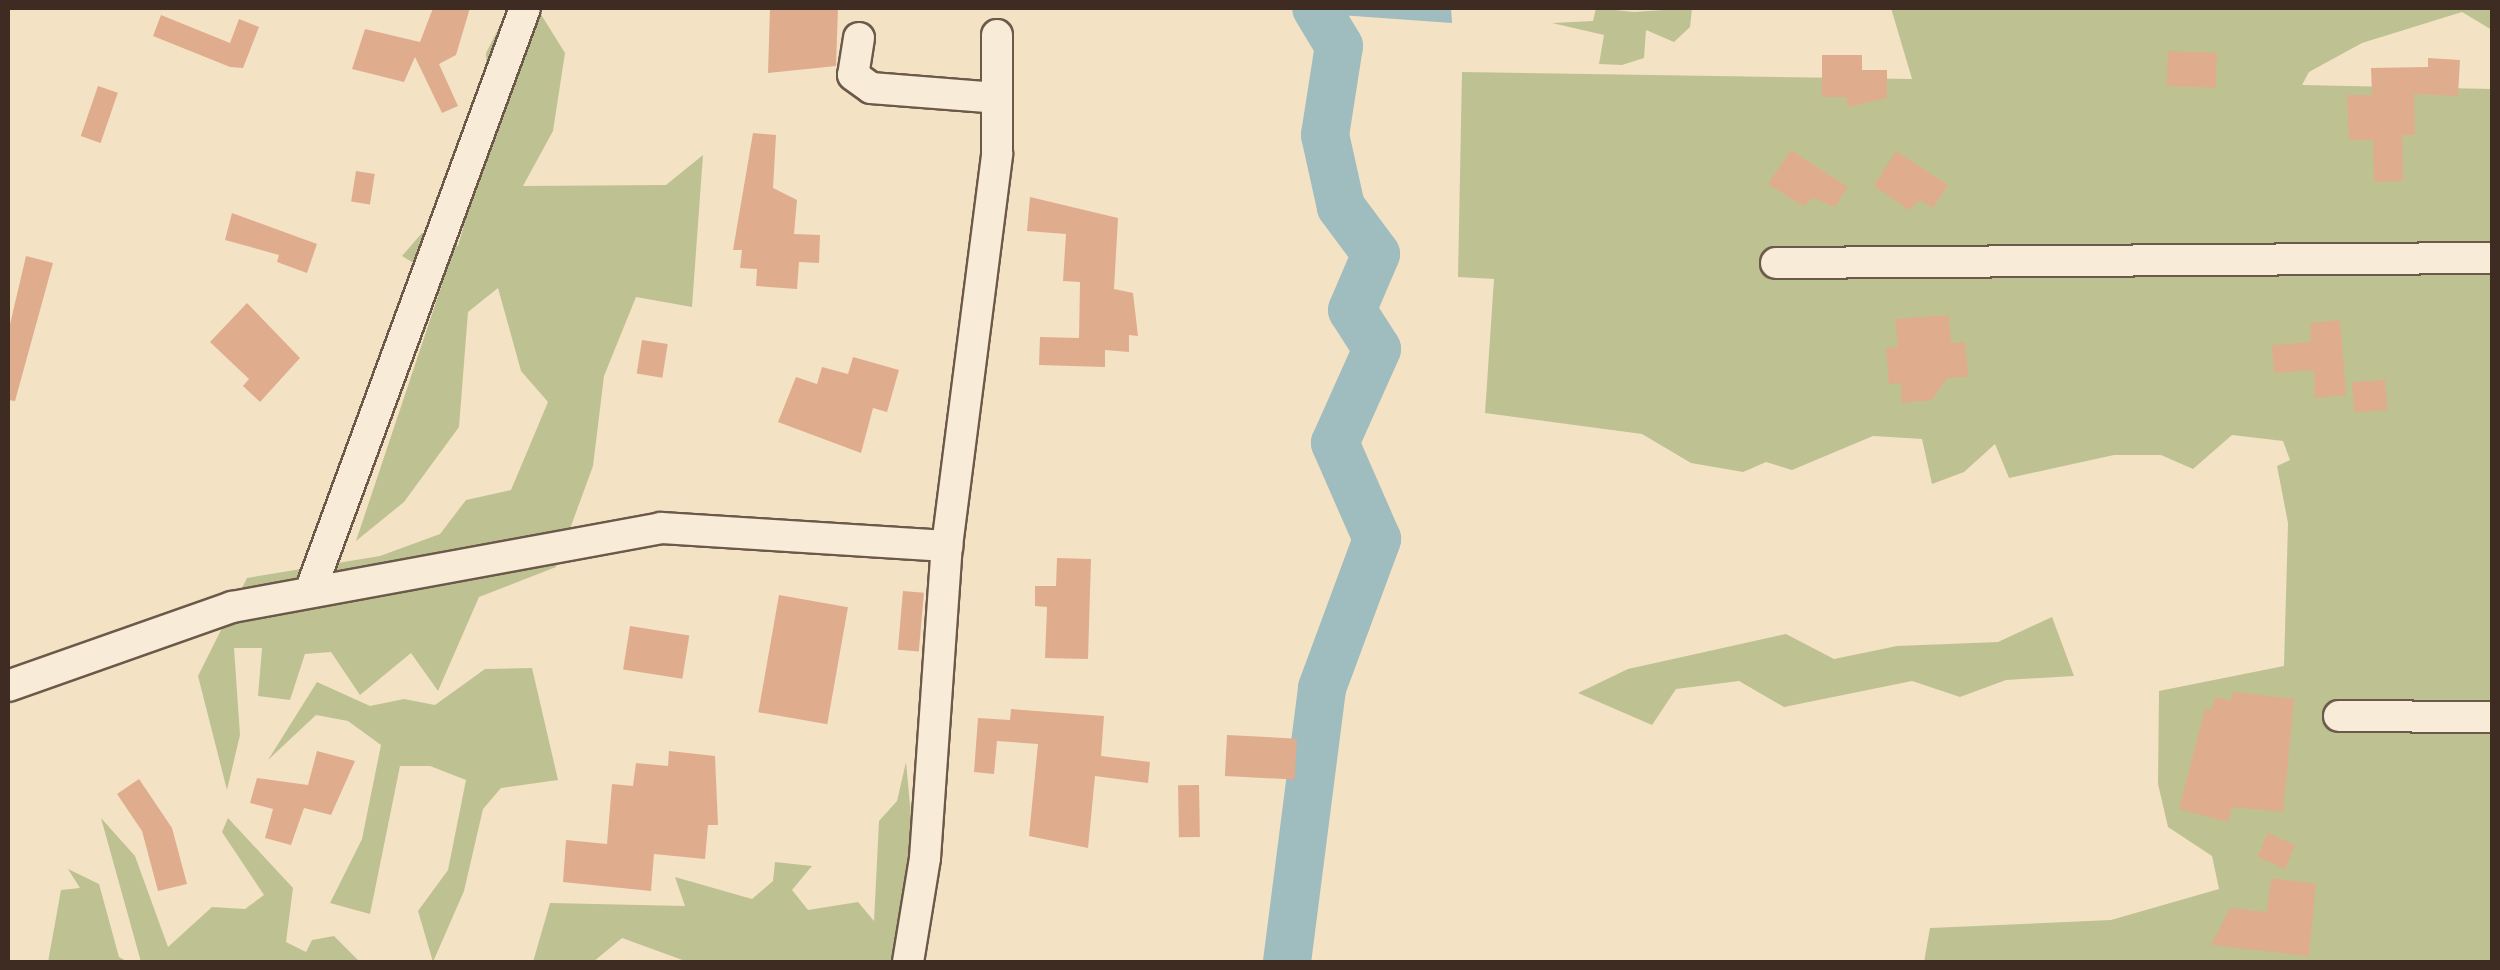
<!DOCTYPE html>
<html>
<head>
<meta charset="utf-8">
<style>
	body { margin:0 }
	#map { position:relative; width:2500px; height:970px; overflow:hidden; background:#f4e2c5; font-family:"IM FELL Double Pica",serif }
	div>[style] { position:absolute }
	.green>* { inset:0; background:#bec292 }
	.water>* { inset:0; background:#9fbcbe }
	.river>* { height:48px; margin:-24px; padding:0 24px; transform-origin:24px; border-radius:24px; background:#9fbcbe }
	.building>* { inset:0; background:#e0ac8e; transform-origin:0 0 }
	.roads { filter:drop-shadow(2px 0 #6c594a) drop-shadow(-2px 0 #6c594a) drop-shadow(0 2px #6c594a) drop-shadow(0 -2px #6c594a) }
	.street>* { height:30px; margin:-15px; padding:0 15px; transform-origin:15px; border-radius:15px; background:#f8ecd9 }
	span { translate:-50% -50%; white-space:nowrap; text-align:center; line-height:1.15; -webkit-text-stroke:9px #f8ecd9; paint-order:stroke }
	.frame { position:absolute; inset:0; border:10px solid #3e2b21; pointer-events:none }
</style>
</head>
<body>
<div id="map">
	<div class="green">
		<i style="clip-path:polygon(509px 8px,537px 8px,565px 53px,553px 131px,523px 186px,666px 185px,703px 155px,692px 307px,636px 297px,604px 376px,593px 466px,556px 567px,479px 597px,438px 691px,411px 653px,360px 695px,331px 652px,305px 654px,290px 700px,258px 696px,262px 648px,234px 648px,240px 735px,227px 790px,198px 676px,247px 578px,380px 556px,440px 534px,466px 500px,511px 490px,548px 402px,521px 371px,498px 288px,468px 312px,459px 427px,404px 502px,356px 541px,443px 281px,402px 256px,422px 233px,458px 246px,468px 210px,451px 175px,487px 72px,486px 53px)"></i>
		<i style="clip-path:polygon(1596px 8px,1634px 12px,1692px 8px,1690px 27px,1674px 42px,1646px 30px,1644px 58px,1622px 65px,1599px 64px,1604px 35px,1552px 23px,1593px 21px)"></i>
		<i style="clip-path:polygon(1891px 8px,2492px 8px,2492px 30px,2462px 12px,2362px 43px,2309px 72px,2302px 85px,2492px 89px,2492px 962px,1924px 962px,1930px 928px,2111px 920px,2219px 889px,2212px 856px,2168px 827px,2158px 784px,2159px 691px,2284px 666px,2288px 523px,2277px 466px,2290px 460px,2283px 441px,2232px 435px,2193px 469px,2161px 455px,2114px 455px,2009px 478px,1995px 444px,1964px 472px,1932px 484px,1922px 439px,1873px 436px,1792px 470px,1766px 462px,1743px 472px,1691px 463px,1642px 434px,1485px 413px,1494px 279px,1458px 277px,1462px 72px,1912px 79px)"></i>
		<i style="clip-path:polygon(2052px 617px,2074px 676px,2006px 680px,1960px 697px,1912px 681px,1784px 707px,1739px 681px,1676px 689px,1652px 725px,1578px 693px,1628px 669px,1786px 634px,1834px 659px,1897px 646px,1998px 642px)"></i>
		<i style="clip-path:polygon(532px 668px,558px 780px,501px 788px,483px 809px,464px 891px,433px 962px,418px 911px,448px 870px,466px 780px,430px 766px,400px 766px,370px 914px,330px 903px,362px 839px,381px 745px,348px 721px,316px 715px,268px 760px,317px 682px,370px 706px,404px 699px,435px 705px,485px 669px)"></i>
		<i style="clip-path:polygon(906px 762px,913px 837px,901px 962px,688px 962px,622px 938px,593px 962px,533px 962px,550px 903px,685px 906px,675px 877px,752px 899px,773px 881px,775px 862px,812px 866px,792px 890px,808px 910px,858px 902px,874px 921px,879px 821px,897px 801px)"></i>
		<i style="clip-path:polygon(101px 818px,135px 856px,168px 947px,212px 907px,245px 909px,264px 895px,222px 832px,228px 818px,293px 888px,286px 942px,306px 952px,312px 940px,334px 936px,360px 962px,141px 962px)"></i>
		<i style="clip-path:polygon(68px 869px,99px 884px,119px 957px,128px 962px,48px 962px,61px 890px,80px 888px)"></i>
	</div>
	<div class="water">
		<i style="clip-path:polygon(1338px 8px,1451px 8px,1452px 23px,1340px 15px)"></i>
	</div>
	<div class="river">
		<i style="left:1287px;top:962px;width:276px;rotate:-82.7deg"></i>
		<i style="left:1322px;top:688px;width:159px;rotate:-69.7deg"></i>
		<i style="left:1377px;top:539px;width:105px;rotate:-113.6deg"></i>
		<i style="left:1335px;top:443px;width:103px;rotate:-65.9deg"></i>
		<i style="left:1377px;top:349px;width:46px;rotate:-122.7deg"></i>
		<i style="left:1352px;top:310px;width:61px;rotate:-66.8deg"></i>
		<i style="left:1376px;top:254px;width:59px;rotate:-126.7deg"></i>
		<i style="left:1341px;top:207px;width:74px;rotate:-102.5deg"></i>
		<i style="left:1325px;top:135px;width:90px;rotate:-81.1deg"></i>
		<i style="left:1339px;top:46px;width:44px;rotate:-121.2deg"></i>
	</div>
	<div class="building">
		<i style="clip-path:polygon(433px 8px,470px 8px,456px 55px,439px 64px,458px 106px,442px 113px,415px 57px,404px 82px,352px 69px,365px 29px,420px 42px)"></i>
		<i style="clip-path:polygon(770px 8px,838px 8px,836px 66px,768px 73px)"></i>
		<i style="clip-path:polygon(161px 15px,230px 43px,239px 19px,259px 27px,243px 68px,230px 67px,153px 36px)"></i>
		<i style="left:2168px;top:51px;width:49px;height:35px;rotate:2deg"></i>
		<i style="clip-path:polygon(1822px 55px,1862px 55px,1862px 70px,1887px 70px,1887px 98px,1847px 107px,1847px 97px,1822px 97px)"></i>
		<i style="clip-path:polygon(2428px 58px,2460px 60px,2458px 96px,2414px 94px,2415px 135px,2402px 135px,2403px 181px,2374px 182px,2373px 140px,2349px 140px,2347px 95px,2372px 95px,2371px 68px,2428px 67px)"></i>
		<i style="left:98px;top:86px;width:21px;height:53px;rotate:19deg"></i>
		<i style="clip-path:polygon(753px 133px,776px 135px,773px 188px,797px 200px,794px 234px,820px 235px,819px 263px,799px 262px,797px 289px,756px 286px,757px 269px,740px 268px,742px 250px,733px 250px)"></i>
		<i style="clip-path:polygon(1791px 150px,1848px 187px,1835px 207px,1814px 198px,1803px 206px,1768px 184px)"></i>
		<i style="clip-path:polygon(1896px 151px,1948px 185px,1933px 208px,1920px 200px,1909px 210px,1874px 186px)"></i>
		<i style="left:356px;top:171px;width:19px;height:31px;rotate:9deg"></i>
		<i style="clip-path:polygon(1030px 197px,1118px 218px,1114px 289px,1133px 293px,1138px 336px,1129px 335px,1129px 352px,1105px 350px,1105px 367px,1039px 365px,1040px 337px,1079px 338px,1080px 282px,1063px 281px,1066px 234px,1027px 231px)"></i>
		<i style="clip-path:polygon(232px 213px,317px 244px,307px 273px,277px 262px,279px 255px,225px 240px)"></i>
		<i style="clip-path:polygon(26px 256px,53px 263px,15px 401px,8px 400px,8px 333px)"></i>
		<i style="clip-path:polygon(247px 303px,300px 358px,260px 402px,243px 386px,249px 379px,210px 342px)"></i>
		<i style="clip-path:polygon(1949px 315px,1951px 343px,1965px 342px,1968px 377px,1947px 378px,1932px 400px,1902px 403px,1901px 383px,1889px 384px,1886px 348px,1898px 347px,1895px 319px)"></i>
		<i style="clip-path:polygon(2340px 320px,2346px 395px,2315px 398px,2314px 370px,2274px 373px,2272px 345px,2311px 342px,2310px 323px)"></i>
		<i style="left:642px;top:340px;width:26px;height:34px;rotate:9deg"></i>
		<i style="clip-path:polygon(853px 357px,899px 370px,887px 412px,873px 408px,861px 453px,778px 422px,796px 377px,817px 384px,822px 367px,848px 374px)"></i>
		<i style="left:2385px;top:380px;width:30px;height:33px;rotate:86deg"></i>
		<i style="clip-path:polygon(1057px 558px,1091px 559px,1088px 659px,1045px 658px,1047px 607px,1035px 606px,1035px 586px,1056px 586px)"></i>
		<i style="left:903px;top:591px;width:21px;height:59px;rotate:5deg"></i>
		<i style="left:779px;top:595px;width:70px;height:119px;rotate:10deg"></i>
		<i style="left:630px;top:626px;width:60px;height:44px;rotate:9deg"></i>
		<i style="clip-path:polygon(2233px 692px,2294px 699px,2283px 812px,2232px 807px,2228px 822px,2179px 809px,2205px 709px,2212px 710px,2215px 697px,2230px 701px)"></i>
		<i style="clip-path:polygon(1011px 709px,1104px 716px,1101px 756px,1150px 762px,1148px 783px,1095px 776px,1088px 848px,1029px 836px,1038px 744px,997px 741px,994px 774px,974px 772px,978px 718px,1010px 720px)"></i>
		<i style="left:1227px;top:735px;width:70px;height:41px;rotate:3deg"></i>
		<i style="clip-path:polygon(317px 751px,355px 761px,331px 815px,304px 808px,291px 845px,265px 838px,273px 809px,250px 803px,257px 778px,308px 785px)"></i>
		<i style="clip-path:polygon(669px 751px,715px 756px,718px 825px,708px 825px,705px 859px,654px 854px,651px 891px,563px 882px,566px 840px,607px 844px,612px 784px,633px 786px,636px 763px,668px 766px)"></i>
		<i style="clip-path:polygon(139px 779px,172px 828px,187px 884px,158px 891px,142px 831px,117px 794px)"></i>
		<i style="left:1199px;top:785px;width:52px;height:21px;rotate:89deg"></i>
		<i style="left:2268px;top:833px;width:30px;height:26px;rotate:24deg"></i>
		<i style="clip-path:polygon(2271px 878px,2316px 884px,2309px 956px,2211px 945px,2230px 908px,2267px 912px)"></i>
	</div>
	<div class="roads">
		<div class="street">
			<i style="left:859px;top:38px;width:37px;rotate:99deg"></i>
			<i style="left:853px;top:75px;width:22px;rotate:36deg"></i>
			<i style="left:871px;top:88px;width:126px;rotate:4.5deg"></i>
			<i style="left:1776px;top:263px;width:716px;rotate:-0.4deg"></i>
			<i style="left:311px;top:589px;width:619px;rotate:-69.78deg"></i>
			<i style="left:8px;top:686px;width:238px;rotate:-19.4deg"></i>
			<i style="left:232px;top:607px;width:436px;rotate:-10.4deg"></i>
			<i style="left:661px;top:528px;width:287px;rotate:3.6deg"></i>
			<i style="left:2339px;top:716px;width:153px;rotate:0.4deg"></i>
			<i style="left:908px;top:962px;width:105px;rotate:-80.7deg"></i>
			<i style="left:925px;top:858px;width:313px;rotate:-86deg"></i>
			<i style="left:947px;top:546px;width:396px;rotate:-82.7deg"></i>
			<i style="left:997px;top:153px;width:118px;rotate:-90deg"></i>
		</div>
	</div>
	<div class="frame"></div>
</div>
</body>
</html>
